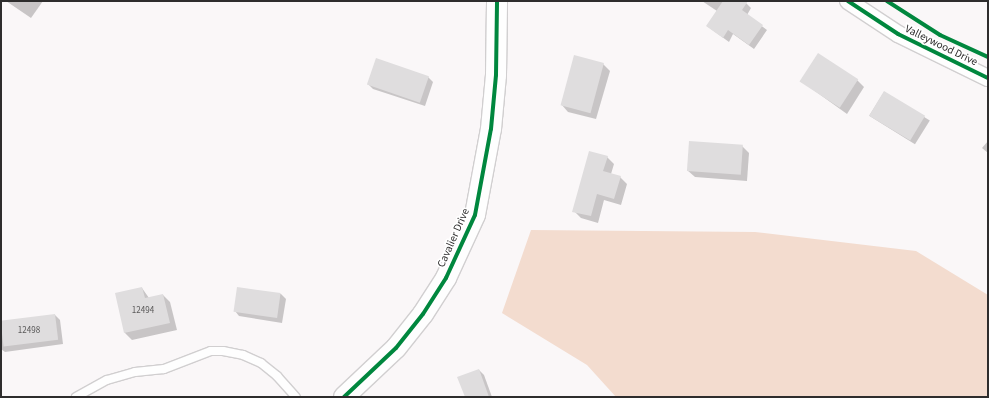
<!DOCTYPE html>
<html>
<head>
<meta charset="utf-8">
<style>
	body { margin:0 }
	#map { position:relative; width:989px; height:398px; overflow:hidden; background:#faf7f8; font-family:"Source Sans 3",sans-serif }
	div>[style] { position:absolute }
	.green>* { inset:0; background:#f3dccf }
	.shadow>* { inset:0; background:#0003; transform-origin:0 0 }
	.building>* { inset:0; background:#dfddde; transform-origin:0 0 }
	.roads { filter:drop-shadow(1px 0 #d1cfd0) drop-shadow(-1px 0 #d1cfd0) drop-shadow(0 1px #d1cfd0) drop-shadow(0 -1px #d1cfd0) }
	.service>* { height:8px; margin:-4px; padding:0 4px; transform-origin:4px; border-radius:4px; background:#fefefe }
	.minor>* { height:16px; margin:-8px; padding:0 8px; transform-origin:8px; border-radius:8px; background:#fefefe }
	.tertiary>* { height:20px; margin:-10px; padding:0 10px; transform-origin:10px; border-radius:10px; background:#fefefe }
	.cycleway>* { height:4px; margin:-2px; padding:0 2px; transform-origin:2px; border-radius:2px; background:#00873e }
	span { translate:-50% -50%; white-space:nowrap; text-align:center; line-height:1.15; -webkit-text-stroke:3.5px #fff; paint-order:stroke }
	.number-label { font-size:9px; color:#5b5a5a }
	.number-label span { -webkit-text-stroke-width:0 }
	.street-label { font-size:11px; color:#2e2d2d }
	.frame { position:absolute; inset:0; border:2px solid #2e2d2d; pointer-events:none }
</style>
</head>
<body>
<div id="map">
	<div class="green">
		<i style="clip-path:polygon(531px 230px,755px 232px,916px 251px,988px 295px,988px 397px,616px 397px,587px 365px,502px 313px)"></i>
	</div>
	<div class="shadow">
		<i style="clip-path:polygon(6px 1px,43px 1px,31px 18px)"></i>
		<i style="clip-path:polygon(702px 1px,744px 1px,751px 8px,747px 15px,767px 30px,754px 49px,733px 34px,729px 42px,707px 26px,717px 11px)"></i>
		<i style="clip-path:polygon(603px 64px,610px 71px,596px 119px,568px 112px,561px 104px)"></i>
		<i style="clip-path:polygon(428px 77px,433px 82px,425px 106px,373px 89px,368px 84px)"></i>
		<i style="clip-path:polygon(857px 80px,864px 87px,847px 114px,801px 81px)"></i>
		<i style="left:884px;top:92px;width:54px;height:28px;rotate:32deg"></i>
		<i style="clip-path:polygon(988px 141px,988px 153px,982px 148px)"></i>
		<i style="clip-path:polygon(742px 146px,749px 153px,747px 181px,695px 177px,687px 170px)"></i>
		<i style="clip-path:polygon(607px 157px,614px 164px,611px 174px,620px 177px,627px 184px,621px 205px,604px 200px,598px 223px,581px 218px,574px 211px)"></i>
		<i style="clip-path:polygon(142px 288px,149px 298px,163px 295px,170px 302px,177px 330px,132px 340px,125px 333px,116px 294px)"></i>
		<i style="clip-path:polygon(238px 288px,281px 294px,286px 299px,282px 323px,239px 316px,235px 311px)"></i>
		<i style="clip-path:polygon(55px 315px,60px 320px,63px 344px,5px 352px,1px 349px,1px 323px)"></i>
		<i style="clip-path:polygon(479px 370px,484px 375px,492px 397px,466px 397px)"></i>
	</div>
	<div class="building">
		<i style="clip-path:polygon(723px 1px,748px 1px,742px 10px,763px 25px,749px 45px,728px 30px,723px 38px,706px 26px)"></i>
		<i style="left:818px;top:53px;width:48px;height:34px;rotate:33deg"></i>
		<i style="left:574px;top:55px;width:31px;height:52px;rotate:15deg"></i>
		<i style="left:376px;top:58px;width:56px;height:28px;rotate:19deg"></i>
		<i style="left:884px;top:91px;width:48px;height:29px;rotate:31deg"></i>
		<i style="left:689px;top:141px;width:54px;height:30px;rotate:4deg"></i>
		<i style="clip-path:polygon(589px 151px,608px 156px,603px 171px,621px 176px,614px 199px,597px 194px,591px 216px,572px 212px)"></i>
		<i style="clip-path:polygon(142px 287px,145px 298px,163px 294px,170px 323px,124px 333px,115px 293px)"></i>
		<i style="left:237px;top:287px;width:44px;height:25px;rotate:8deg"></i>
		<i style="left:55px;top:314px;width:26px;height:55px;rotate:83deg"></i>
		<i style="clip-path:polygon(479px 369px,489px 397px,465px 397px,457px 377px)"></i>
	</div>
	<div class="roads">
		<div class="service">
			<i style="left:76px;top:397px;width:35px;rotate:-29deg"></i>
			<i style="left:107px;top:380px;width:29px;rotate:-16deg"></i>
			<i style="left:135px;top:372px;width:29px;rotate:-6deg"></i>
			<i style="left:164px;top:369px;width:50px;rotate:-21deg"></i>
			<i style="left:211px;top:351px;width:12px"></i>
			<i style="left:223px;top:351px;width:20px;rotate:11deg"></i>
			<i style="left:243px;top:355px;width:20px;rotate:24deg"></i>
			<i style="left:261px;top:363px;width:21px;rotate:39deg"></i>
			<i style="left:277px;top:376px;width:28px;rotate:48deg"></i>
		</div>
		<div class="minor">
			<i style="left:848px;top:1px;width:60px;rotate:33.4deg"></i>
			<i style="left:898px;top:34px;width:100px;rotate:26.1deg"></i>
		</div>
		<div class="tertiary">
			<i style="left:344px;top:397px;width:71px;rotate:-43.3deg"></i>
			<i style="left:396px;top:348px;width:43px;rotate:-51.5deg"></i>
			<i style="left:423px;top:314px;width:43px;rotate:-57.4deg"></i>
			<i style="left:446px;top:278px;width:69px;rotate:-65.3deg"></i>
			<i style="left:475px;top:215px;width:87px;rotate:-79.5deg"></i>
			<i style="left:491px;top:129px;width:54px;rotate:-84.7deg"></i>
			<i style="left:496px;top:75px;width:74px;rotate:-89.2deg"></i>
		</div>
	</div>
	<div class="cycleway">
		<i style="left:848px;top:1px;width:60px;rotate:33.4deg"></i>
		<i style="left:898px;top:34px;width:100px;rotate:26.1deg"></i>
		<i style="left:887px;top:1px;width:63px;rotate:32.7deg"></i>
		<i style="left:940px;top:35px;width:53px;rotate:24.6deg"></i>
		<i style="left:344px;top:397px;width:71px;rotate:-43.3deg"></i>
		<i style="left:396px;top:348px;width:43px;rotate:-51.5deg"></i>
		<i style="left:423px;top:314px;width:43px;rotate:-57.4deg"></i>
		<i style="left:446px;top:278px;width:69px;rotate:-65.3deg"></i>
		<i style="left:475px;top:215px;width:87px;rotate:-79.5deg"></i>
		<i style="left:491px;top:129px;width:54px;rotate:-84.7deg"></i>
		<i style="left:496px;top:75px;width:74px;rotate:-89.2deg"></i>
	</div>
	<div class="number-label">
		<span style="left:143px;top:311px">12494</span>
		<span style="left:29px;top:331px">12498</span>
	</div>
	<div class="street-label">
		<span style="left:941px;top:46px;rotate:26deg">Valleywood Drive</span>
		<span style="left:454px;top:238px;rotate:-66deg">Cavalier Drive</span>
	</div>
	<div class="frame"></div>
</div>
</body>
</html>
